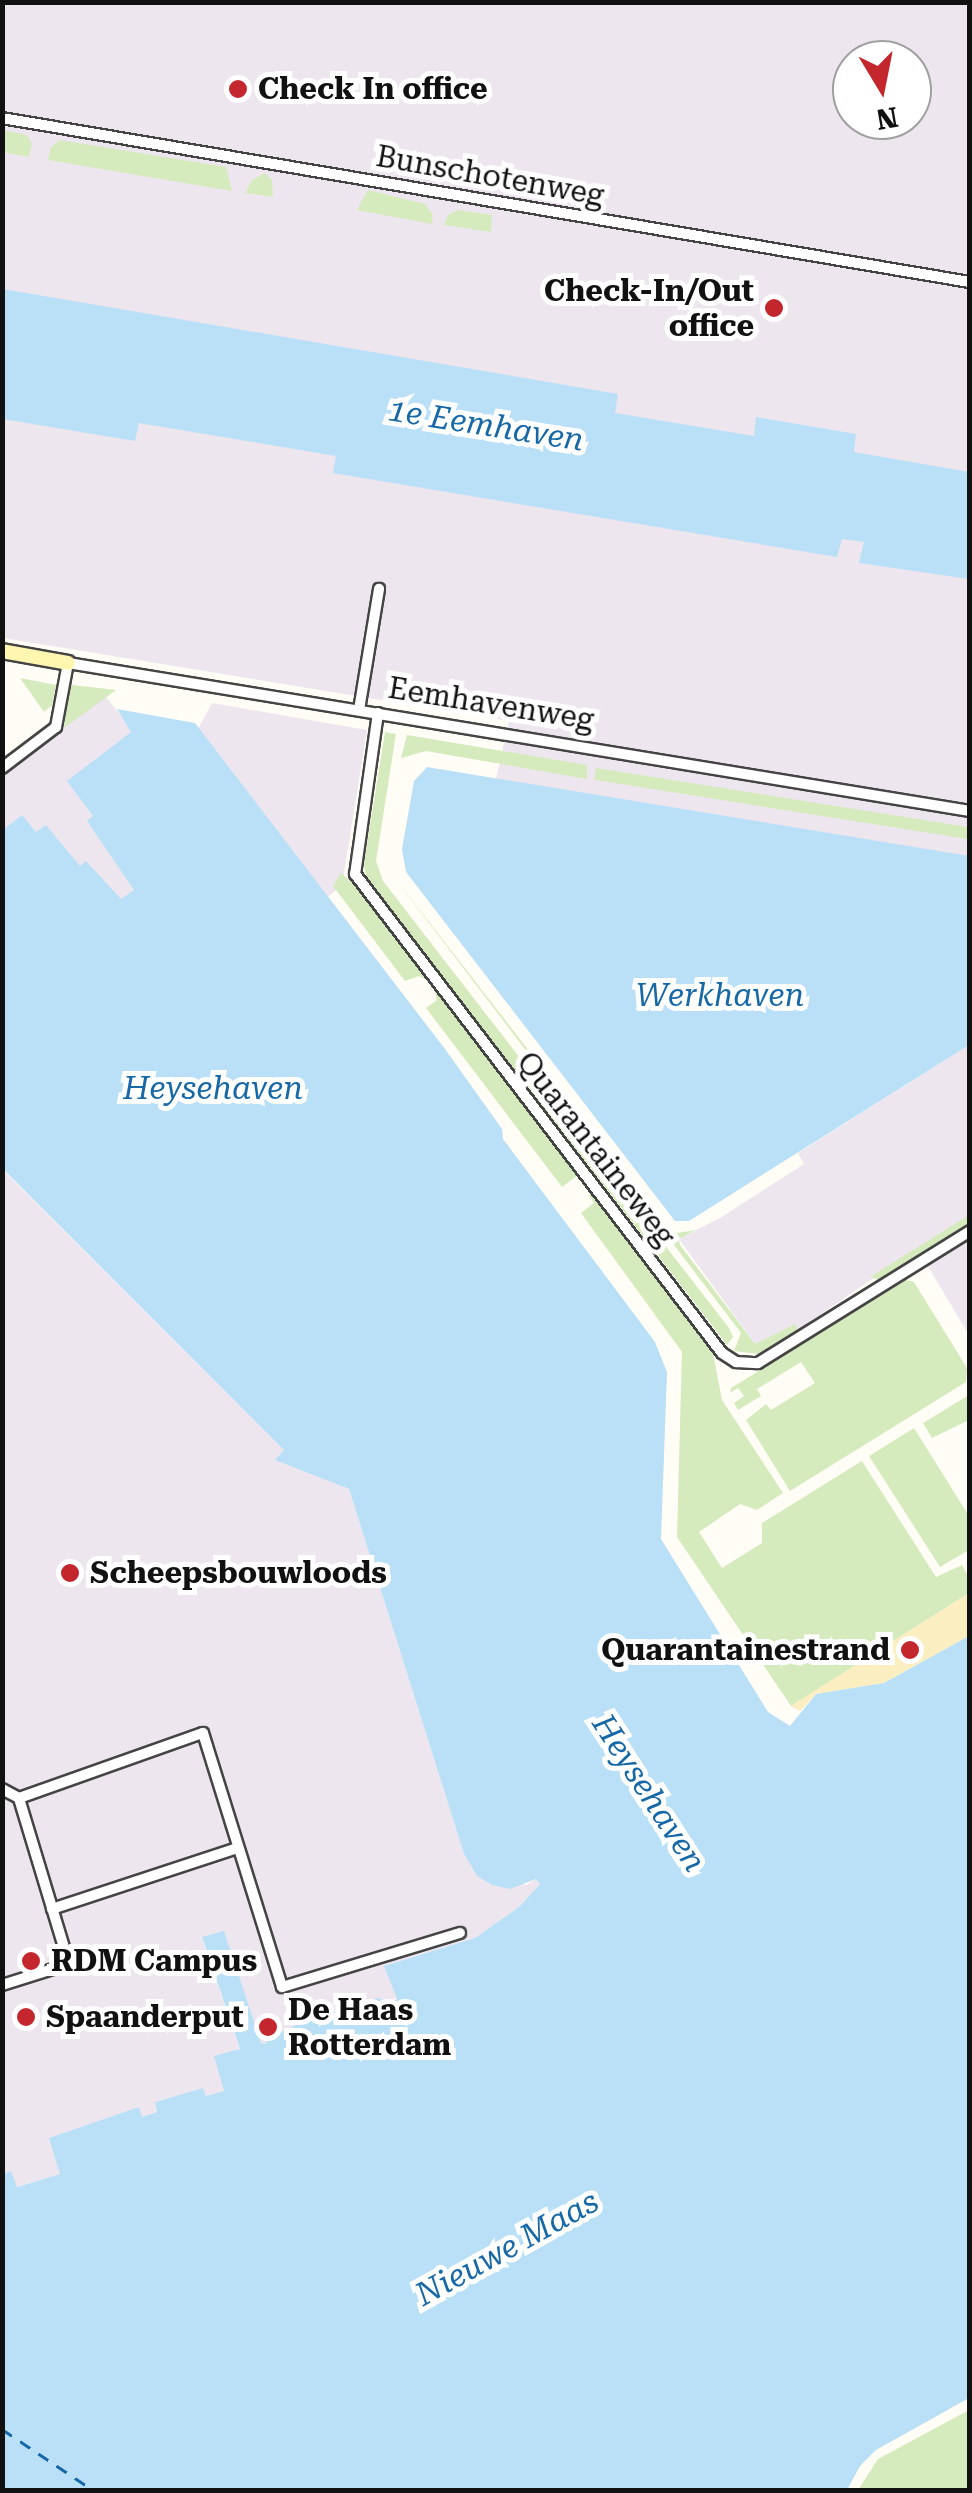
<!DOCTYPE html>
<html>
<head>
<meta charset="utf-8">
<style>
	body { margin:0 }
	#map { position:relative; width:972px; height:2493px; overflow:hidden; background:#fffdf5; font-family:"Roboto Serif",serif }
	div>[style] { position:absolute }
	.industrial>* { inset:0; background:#eee6ef }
	.green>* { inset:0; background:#d5ebbd; transform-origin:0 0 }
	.sand>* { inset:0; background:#fbeec1 }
	.water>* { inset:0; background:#b9e0f7 }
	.ferry>* { height:2.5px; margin-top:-1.25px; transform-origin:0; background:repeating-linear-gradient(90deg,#1768a6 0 12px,transparent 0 22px) }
	.roads { filter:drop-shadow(2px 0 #444) drop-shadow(-2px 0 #444) drop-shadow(0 2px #444) drop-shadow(0 -2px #444) }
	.street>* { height:10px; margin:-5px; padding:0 5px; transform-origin:5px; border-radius:5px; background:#fff }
	.secondary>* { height:14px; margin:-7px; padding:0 7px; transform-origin:7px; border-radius:7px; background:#fff6b0 }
	.dots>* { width:28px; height:28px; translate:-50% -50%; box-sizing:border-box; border:5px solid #fff; border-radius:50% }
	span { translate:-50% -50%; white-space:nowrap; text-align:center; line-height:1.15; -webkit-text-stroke:10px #fff; paint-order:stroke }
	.poi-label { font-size:30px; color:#111; font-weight:700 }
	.left { translate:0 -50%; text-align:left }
	.right { translate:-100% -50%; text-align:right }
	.street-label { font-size:30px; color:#111 }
	.water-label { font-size:32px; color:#1768a6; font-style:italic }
	.frame { position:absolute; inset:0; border:5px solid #111; pointer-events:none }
	.north { position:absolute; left:832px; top:40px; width:100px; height:100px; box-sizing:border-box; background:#fff; border:2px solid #a0a0a0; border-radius:50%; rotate:170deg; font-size:28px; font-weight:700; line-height:40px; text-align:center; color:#111 }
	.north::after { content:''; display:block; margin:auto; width:35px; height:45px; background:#c4262e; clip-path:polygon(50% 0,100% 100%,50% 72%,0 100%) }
</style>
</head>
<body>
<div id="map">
	<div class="industrial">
		<i style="clip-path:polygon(evenodd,2px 3px,969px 3px,969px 889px,491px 801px,509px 721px,3px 638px,2px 3px,852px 60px,912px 60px,912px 120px,852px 120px,852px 60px)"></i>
		<i style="clip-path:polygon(105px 696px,137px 735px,156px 883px,98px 924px,3px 836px,2px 775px)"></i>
		<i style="clip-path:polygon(212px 703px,367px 730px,342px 886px,322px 901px,193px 738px)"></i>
		<i style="clip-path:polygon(969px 1045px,969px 1335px,917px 1248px,798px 1330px,794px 1325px,755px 1344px,679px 1239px,720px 1218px,804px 1164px,798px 1153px)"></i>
		<i style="clip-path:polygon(2px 1169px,285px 1451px,276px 1460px,349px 1489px,464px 1854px,477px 1876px,526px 1885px,536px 1879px,540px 1884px,519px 1907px,475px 1938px,385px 1966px,398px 1998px,272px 2036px,265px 2044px,261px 2043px,202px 1938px,240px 2050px,229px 2053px,224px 2091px,206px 2096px,203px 2088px,155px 2102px,157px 2112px,142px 2117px,139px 2108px,50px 2138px,61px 2174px,16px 2187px,11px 2172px,2px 2174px)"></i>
	</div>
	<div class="green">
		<i style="clip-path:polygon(2px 130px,27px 135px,32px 144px,29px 157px,3px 152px)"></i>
		<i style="clip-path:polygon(60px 140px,226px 167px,232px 191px,48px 160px,51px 147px)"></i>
		<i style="clip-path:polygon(265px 173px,272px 180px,273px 197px,245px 193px,252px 180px)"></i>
		<i style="clip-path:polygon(368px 190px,425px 204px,433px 215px,432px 224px,357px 210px)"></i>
		<i style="clip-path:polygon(458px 210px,492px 215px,491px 232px,444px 225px,448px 215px)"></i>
		<i style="clip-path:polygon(20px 678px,56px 685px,52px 705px,44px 712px)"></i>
		<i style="clip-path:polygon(73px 685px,116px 690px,64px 728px,69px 686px)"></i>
		<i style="clip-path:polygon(385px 732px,396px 734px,376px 861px,383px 881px,729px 1328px,733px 1337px,727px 1345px,366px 877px,364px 864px)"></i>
		<i style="clip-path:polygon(407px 735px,587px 765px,587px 779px,426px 751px,401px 758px)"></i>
		<i style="left:596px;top:768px;width:378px;height:12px;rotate:9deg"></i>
		<i style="clip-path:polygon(388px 869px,664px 1225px,677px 1233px,696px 1230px,679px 1239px,680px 1245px,755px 1344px,795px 1324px,798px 1330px,759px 1354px,734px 1351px,741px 1333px)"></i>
		<i style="clip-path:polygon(341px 873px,360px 890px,429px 981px,419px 976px,405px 981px,333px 886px)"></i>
		<i style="clip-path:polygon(434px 989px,578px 1175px,562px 1187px,426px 1008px,437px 1000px)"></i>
		<i style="clip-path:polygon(592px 1192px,713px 1353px,722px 1400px,783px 1493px,757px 1510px,740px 1504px,699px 1532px,722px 1568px,762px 1543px,762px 1523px,862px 1461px,936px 1577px,962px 1565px,969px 1578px,969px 1593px,791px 1706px,677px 1537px,682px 1352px,581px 1213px,594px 1203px,589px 1195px)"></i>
		<i style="clip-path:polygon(969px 1215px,969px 1223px,879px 1280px,870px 1277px)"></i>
		<i style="clip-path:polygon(906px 1280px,914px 1282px,967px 1368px,966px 1382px,790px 1491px,746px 1420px,766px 1404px,771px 1410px,815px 1383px,801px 1362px,757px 1389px,761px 1396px,738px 1410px,734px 1403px,744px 1396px,738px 1388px,730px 1393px,731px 1388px)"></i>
		<i style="clip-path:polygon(969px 1395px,969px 1420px,932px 1438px,923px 1423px)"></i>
		<i style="clip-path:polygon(914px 1428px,969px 1516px,969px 1550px,940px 1567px,869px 1456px)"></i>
		<i style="clip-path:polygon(969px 2410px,969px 2490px,858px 2490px,878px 2459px)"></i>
	</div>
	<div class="sand">
		<i style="clip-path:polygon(969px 1593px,969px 1636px,884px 1683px,816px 1694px,800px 1711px,791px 1706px)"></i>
	</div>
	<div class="water">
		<i style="clip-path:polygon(3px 289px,618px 394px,615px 413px,754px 436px,756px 417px,856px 434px,854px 452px,969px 472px,969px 579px,859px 563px,864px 542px,842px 539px,837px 557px,333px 473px,336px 456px,139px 423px,135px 441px,3px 419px)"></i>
		<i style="clip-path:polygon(117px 709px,195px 723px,445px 1049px,502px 1129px,503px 1139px,655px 1342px,667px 1372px,661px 1539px,768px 1712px,790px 1726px,816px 1694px,884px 1683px,969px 1636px,969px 2398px,876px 2450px,860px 2466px,847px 2490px,3px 2490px,3px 2174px,11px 2171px,17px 2187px,60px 2174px,49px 2138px,139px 2107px,142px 2117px,157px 2112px,155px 2102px,203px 2088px,206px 2096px,224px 2091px,214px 2056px,240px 2049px,202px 1937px,224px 1931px,261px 2043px,265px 2044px,272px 2036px,301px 2023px,377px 1998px,391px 2002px,397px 1999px,384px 1966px,475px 1938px,519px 1907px,540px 1884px,536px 1879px,510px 1889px,492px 1885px,477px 1876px,464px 1854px,349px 1489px,275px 1460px,284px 1450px,3px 1169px,3px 830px,22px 815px,36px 832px,46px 825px,80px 866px,86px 861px,121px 899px,134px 890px,87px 821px,93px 816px,67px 781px,131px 732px)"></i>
		<i style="clip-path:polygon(427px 767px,969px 856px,969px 1045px,689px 1221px,675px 1221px,406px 872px,402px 849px,414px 781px)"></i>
	</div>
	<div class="ferry">
		<i style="left:2px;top:2429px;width:110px;rotate:33.8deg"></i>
	</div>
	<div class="roads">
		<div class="street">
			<i style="left:2px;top:118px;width:982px;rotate:9.62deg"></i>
			<i style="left:359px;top:710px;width:123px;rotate:-80.6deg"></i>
			<i style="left:378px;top:713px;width:163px;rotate:98.1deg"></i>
			<i style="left:355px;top:874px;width:603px;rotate:52.54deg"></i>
			<i style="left:722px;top:1353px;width:17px;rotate:33deg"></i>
			<i style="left:736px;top:1362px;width:22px;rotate:3deg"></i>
			<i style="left:758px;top:1363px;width:250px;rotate:-31.9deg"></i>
			<i style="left:2px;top:768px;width:68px;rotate:-37.2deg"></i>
			<i style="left:56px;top:727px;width:65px;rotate:-79.4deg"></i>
			<i style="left:68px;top:663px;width:914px;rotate:9.32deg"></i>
			<i style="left:2px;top:1789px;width:19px;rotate:28deg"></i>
			<i style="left:19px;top:1798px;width:195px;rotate:-19.5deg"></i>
			<i style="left:203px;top:1733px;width:266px;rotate:72.7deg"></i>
			<i style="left:282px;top:1987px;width:186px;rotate:-16.9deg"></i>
			<i style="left:52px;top:1909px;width:195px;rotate:-18.2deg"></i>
			<i style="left:2px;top:1985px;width:70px;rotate:-17.4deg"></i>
			<i style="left:69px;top:1964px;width:173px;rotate:-106.8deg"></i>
		</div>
		<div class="secondary">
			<i style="left:2px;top:651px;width:67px;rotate:10.3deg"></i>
		</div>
	</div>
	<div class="dots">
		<i style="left:238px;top:89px;background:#c4262e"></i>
		<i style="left:774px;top:308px;background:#c4262e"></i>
		<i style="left:70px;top:1573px;background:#c4262e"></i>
		<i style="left:910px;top:1650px;background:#c4262e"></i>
		<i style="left:31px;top:1961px;background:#c4262e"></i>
		<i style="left:26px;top:2017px;background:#c4262e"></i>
		<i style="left:268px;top:2027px;background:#c4262e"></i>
	</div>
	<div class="poi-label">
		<span class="left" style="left:258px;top:89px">Check In office</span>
		<span class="right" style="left:754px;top:308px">Check-In/Out<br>office</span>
		<span class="left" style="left:90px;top:1573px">Scheepsbouwloods</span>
		<span class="right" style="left:890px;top:1650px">Quarantainestrand</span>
		<span class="left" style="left:51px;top:1961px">RDM Campus</span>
		<span class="left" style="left:288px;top:2027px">De Haas<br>Rotterdam</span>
		<span class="left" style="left:46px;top:2017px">Spaanderput</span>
	</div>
	<div class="street-label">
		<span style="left:490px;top:176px;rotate:10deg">Bunschotenweg</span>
		<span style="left:491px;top:704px;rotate:9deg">Eemhavenweg</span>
		<span style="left:596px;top:1149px;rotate:52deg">Quarantaineweg</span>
	</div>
	<div class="water-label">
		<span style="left:486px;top:425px;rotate:9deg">1e Eemhaven</span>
		<span style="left:720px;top:995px">Werkhaven</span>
		<span style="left:213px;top:1088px">Heysehaven</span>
		<span style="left:649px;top:1793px;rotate:57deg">Heysehaven</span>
		<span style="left:507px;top:2248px;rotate:-29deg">Nieuwe Maas</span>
	</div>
	<div class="frame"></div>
	<div class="north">N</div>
</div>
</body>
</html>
